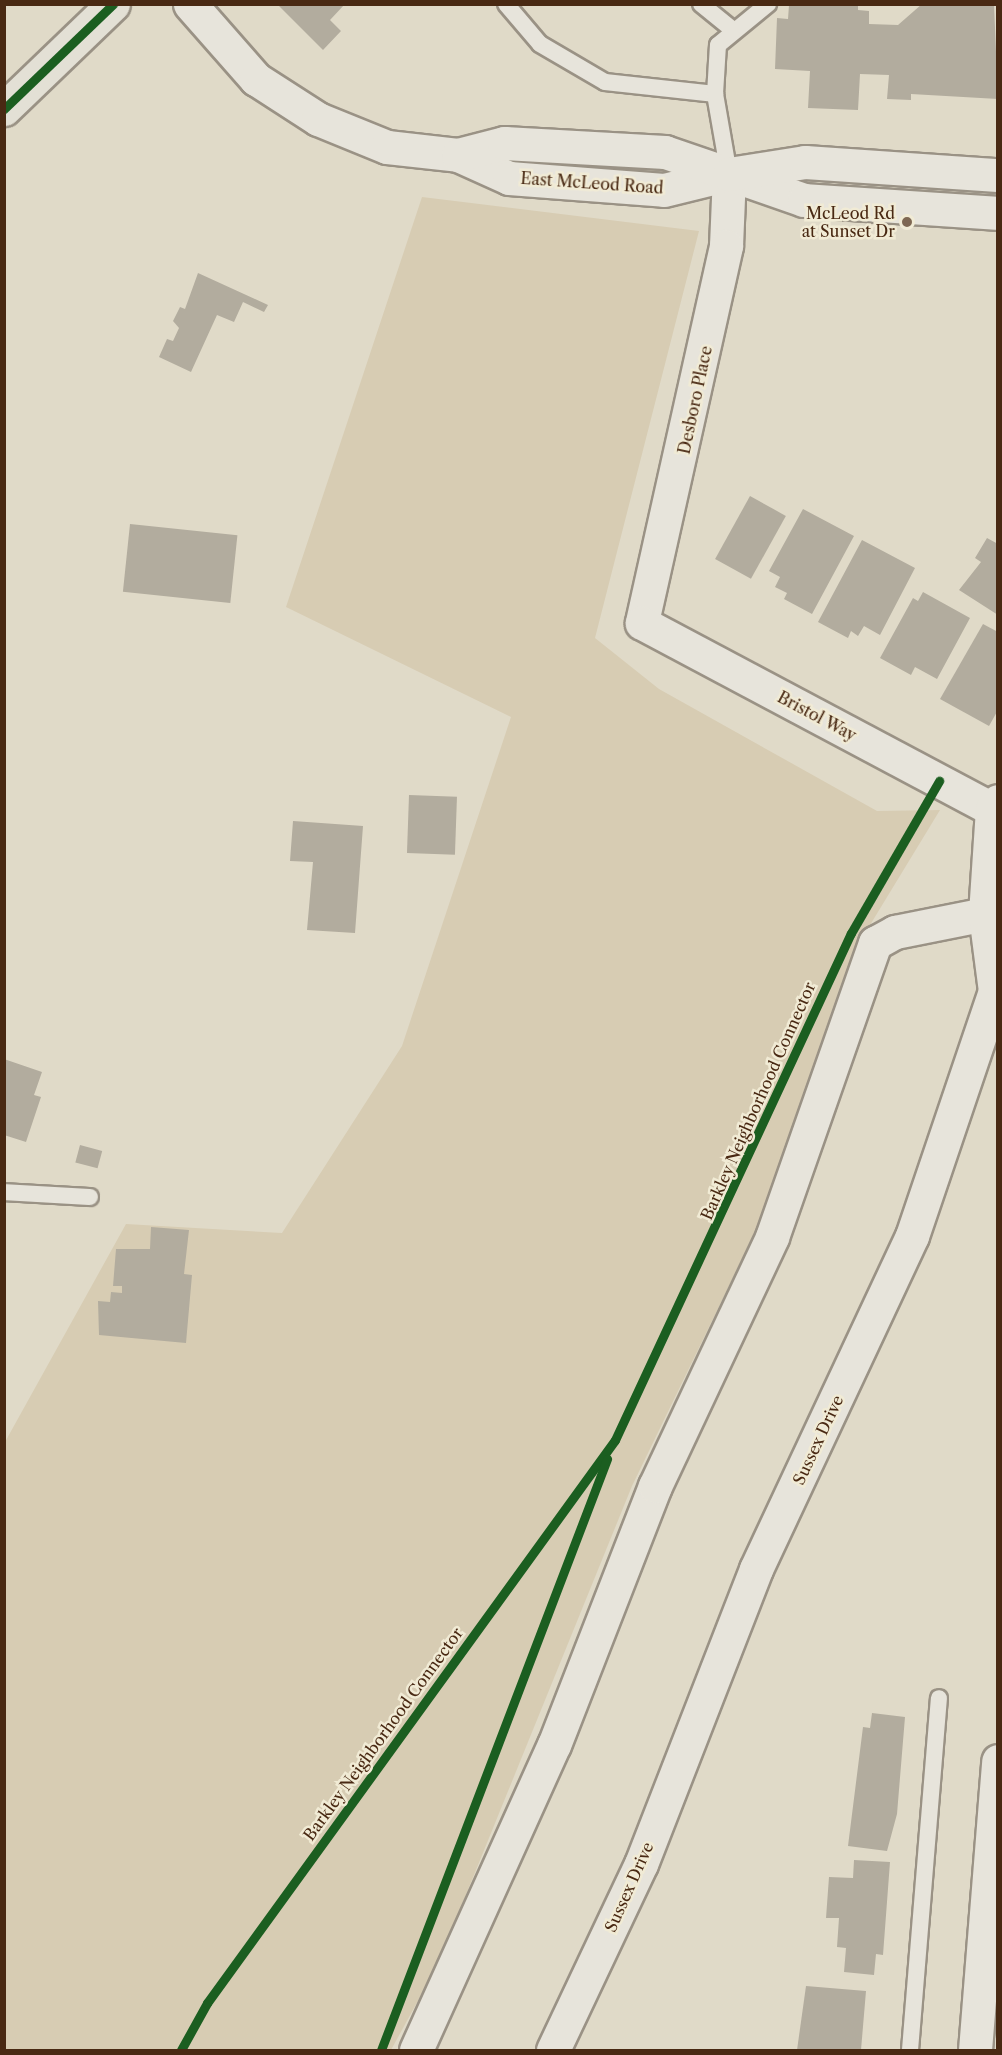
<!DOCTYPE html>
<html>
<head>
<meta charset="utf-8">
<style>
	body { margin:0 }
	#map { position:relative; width:1002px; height:2055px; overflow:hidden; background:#e0dac8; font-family:"Libre Caslon Text",serif }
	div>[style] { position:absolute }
	.green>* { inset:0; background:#d7ccb3 }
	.building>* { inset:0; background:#b2ac9e; transform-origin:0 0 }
	.roads { filter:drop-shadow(2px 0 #9a9285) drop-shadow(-2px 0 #9a9285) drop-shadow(0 2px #9a9285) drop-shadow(0 -2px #9a9285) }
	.lane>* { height:16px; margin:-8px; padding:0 8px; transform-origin:8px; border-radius:8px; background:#e7e4db }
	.street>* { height:33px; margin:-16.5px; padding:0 16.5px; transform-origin:16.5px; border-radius:16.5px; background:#e7e4db }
	.secondary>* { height:33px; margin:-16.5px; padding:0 16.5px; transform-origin:16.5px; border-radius:16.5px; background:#e7e4db }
	.primary>* { height:33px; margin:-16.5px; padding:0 16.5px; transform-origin:16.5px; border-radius:16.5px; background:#e3e0d5 }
	.cycleway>* { height:9px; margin:-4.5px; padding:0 4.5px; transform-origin:4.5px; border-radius:4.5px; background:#1b5e20 }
	.dots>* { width:16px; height:16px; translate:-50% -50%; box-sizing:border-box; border:3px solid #f1ebd5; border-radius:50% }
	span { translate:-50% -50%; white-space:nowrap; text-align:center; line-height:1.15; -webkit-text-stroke:5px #f1ebd5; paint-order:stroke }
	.street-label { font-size:16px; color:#492913 }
	.poi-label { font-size:16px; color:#492913 }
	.right { translate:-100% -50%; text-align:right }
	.frame { position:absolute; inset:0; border:6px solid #492913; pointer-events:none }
</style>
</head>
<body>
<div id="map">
	<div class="green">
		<i style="clip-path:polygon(422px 197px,699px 231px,595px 638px,659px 689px,877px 811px,940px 810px,867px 930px,757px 1228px,632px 1486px,437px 1966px,391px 2050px,5px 2050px,5px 1442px,126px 1224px,282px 1233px,402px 1046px,511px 717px,286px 607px)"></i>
	</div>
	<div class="building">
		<i style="clip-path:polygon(277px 4px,345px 4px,330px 20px,341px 31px,323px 50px)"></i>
		<i style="clip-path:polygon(922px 4px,994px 4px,998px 99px,911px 94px,911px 100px,887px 99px,889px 75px,860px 74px,858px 110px,808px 108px,810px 71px,775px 69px,777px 18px,788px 19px,789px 5px,858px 6px,858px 10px,869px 11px,869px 24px,898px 25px)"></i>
		<i style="clip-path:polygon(198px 273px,268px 305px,264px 312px,243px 302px,234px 322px,217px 315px,191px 372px,159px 357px,167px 339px,173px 341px,179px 328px,173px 321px,180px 307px,185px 309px)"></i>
		<i style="left:750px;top:496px;width:41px;height:72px;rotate:29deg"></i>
		<i style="clip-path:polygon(803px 509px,854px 536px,812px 614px,784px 599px,787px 593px,775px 587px,780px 577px,769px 571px)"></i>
		<i style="left:130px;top:524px;width:108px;height:68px;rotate:6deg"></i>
		<i style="clip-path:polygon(987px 538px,998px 544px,998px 615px,959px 590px,981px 562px,975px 558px)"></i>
		<i style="clip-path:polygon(862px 540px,915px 568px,880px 635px,864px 626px,858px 636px,851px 631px,848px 638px,818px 622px)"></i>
		<i style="clip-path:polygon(923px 592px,970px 618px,937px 679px,915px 667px,911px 675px,880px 658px,913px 598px,918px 601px)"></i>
		<i style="clip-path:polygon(983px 624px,998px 632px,998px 710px,989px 726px,940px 699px)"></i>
		<i style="left:409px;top:795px;width:48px;height:58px;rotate:2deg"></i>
		<i style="clip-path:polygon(293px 821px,363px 826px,355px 933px,307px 930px,313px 862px,290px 861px)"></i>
		<i style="clip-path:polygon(4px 1059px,42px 1072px,34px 1095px,41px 1097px,26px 1142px,4px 1135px)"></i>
		<i style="left:80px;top:1145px;width:23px;height:18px;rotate:15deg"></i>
		<i style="clip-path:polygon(151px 1227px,189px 1230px,184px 1274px,192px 1275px,186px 1343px,99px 1335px,98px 1301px,110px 1302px,111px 1292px,122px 1293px,122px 1286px,113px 1286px,116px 1249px,150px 1249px)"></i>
		<i style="clip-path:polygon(872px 1713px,905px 1717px,897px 1814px,887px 1851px,848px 1846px,863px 1727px,870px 1728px)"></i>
		<i style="clip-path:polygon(854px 1860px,890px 1862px,883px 1955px,876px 1954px,874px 1975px,844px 1972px,846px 1948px,837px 1947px,839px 1918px,826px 1918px,829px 1877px,853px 1878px)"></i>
		<i style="clip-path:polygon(806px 1986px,866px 1991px,861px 2050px,797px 2050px)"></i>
	</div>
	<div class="roads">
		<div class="lane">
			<i style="left:506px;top:4px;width:52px;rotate:49.6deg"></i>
			<i style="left:540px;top:44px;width:75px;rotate:30.3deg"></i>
			<i style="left:605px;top:82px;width:111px;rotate:6.2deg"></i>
			<i style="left:715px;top:94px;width:81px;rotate:80.1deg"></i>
			<i style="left:701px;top:4px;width:40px;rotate:39deg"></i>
			<i style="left:715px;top:94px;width:49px;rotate:-86.5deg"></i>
			<i style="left:718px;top:45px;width:65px;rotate:-39.4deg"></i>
			<i style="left:4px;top:1192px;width:86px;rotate:3.3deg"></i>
			<i style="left:910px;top:2050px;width:353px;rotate:-85.3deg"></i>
		</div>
		<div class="street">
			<i style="left:729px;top:174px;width:72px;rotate:92.4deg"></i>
			<i style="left:726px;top:246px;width:386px;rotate:102.6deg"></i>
			<i style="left:642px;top:623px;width:396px;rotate:28deg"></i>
			<i style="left:416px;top:2050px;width:335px;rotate:-65.7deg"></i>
			<i style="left:554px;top:1745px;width:278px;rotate:-68.7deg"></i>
			<i style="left:655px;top:1486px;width:275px;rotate:-64.8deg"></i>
			<i style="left:772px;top:1237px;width:312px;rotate:-70.7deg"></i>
			<i style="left:875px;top:943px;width:23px;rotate:-29deg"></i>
			<i style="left:895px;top:932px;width:92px;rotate:-11.3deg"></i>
			<i style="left:553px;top:2050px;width:206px;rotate:-64.7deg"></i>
			<i style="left:641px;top:1864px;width:317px;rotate:-68.7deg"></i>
			<i style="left:756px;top:1569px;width:368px;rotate:-64.9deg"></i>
			<i style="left:912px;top:1236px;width:259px;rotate:-71.3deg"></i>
			<i style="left:995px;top:991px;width:78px;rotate:-97.4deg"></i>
			<i style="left:985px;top:914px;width:105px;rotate:-86.2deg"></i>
			<i style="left:992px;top:809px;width:10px;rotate:-53deg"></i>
		</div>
		<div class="secondary">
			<i style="left:190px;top:4px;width:100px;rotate:48.7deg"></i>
			<i style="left:256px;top:79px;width:74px;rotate:32.8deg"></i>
			<i style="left:318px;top:119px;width:74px;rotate:22.1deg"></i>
			<i style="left:387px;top:147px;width:71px;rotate:6.4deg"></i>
			<i style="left:458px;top:155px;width:56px;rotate:24.3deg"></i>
			<i style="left:509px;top:178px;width:155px;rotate:4.4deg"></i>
			<i style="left:664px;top:190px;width:67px;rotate:-13.8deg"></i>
			<i style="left:729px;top:174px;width:79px;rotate:19.1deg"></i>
			<i style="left:804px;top:200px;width:194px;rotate:3.8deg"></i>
			<i style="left:458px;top:155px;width:48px;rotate:-14.6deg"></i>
			<i style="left:504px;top:143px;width:161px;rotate:3.2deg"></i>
			<i style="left:665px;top:152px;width:68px;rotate:19deg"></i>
			<i style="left:729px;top:174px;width:77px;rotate:-9deg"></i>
			<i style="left:805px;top:162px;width:193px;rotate:3.9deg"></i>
			<i style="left:975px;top:2050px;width:290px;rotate:-85.4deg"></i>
		</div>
		<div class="primary">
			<i style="left:4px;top:109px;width:151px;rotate:-43.9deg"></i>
		</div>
	</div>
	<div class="cycleway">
		<i style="left:4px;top:109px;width:151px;rotate:-43.9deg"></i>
		<i style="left:181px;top:2050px;width:54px;rotate:-61deg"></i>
		<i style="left:207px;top:2003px;width:695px;rotate:-54.07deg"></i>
		<i style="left:615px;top:1440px;width:559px;rotate:-65.04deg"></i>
		<i style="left:851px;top:933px;width:176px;rotate:-59.9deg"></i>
		<i style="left:381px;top:2050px;width:633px;rotate:-69.07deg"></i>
	</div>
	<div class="dots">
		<i style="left:907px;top:222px;background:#7e6752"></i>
	</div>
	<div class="street-label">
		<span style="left:592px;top:183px;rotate:4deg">East McLeod Road</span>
		<span style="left:695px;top:400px;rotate:-78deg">Desboro Place</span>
		<span style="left:817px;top:716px;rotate:28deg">Bristol Way</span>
		<span style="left:758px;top:1101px;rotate:-66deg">Barkley Neighborhood Connector</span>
		<span style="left:818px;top:1440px;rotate:-65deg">Sussex Drive</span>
		<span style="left:383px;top:1734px;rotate:-54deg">Barkley Neighborhood Connector</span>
		<span style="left:629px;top:1887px;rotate:-66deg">Sussex Drive</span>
	</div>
	<div class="poi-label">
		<span class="right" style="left:895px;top:222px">McLeod Rd<br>at Sunset Dr</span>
	</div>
	<div class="frame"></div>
</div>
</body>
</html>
